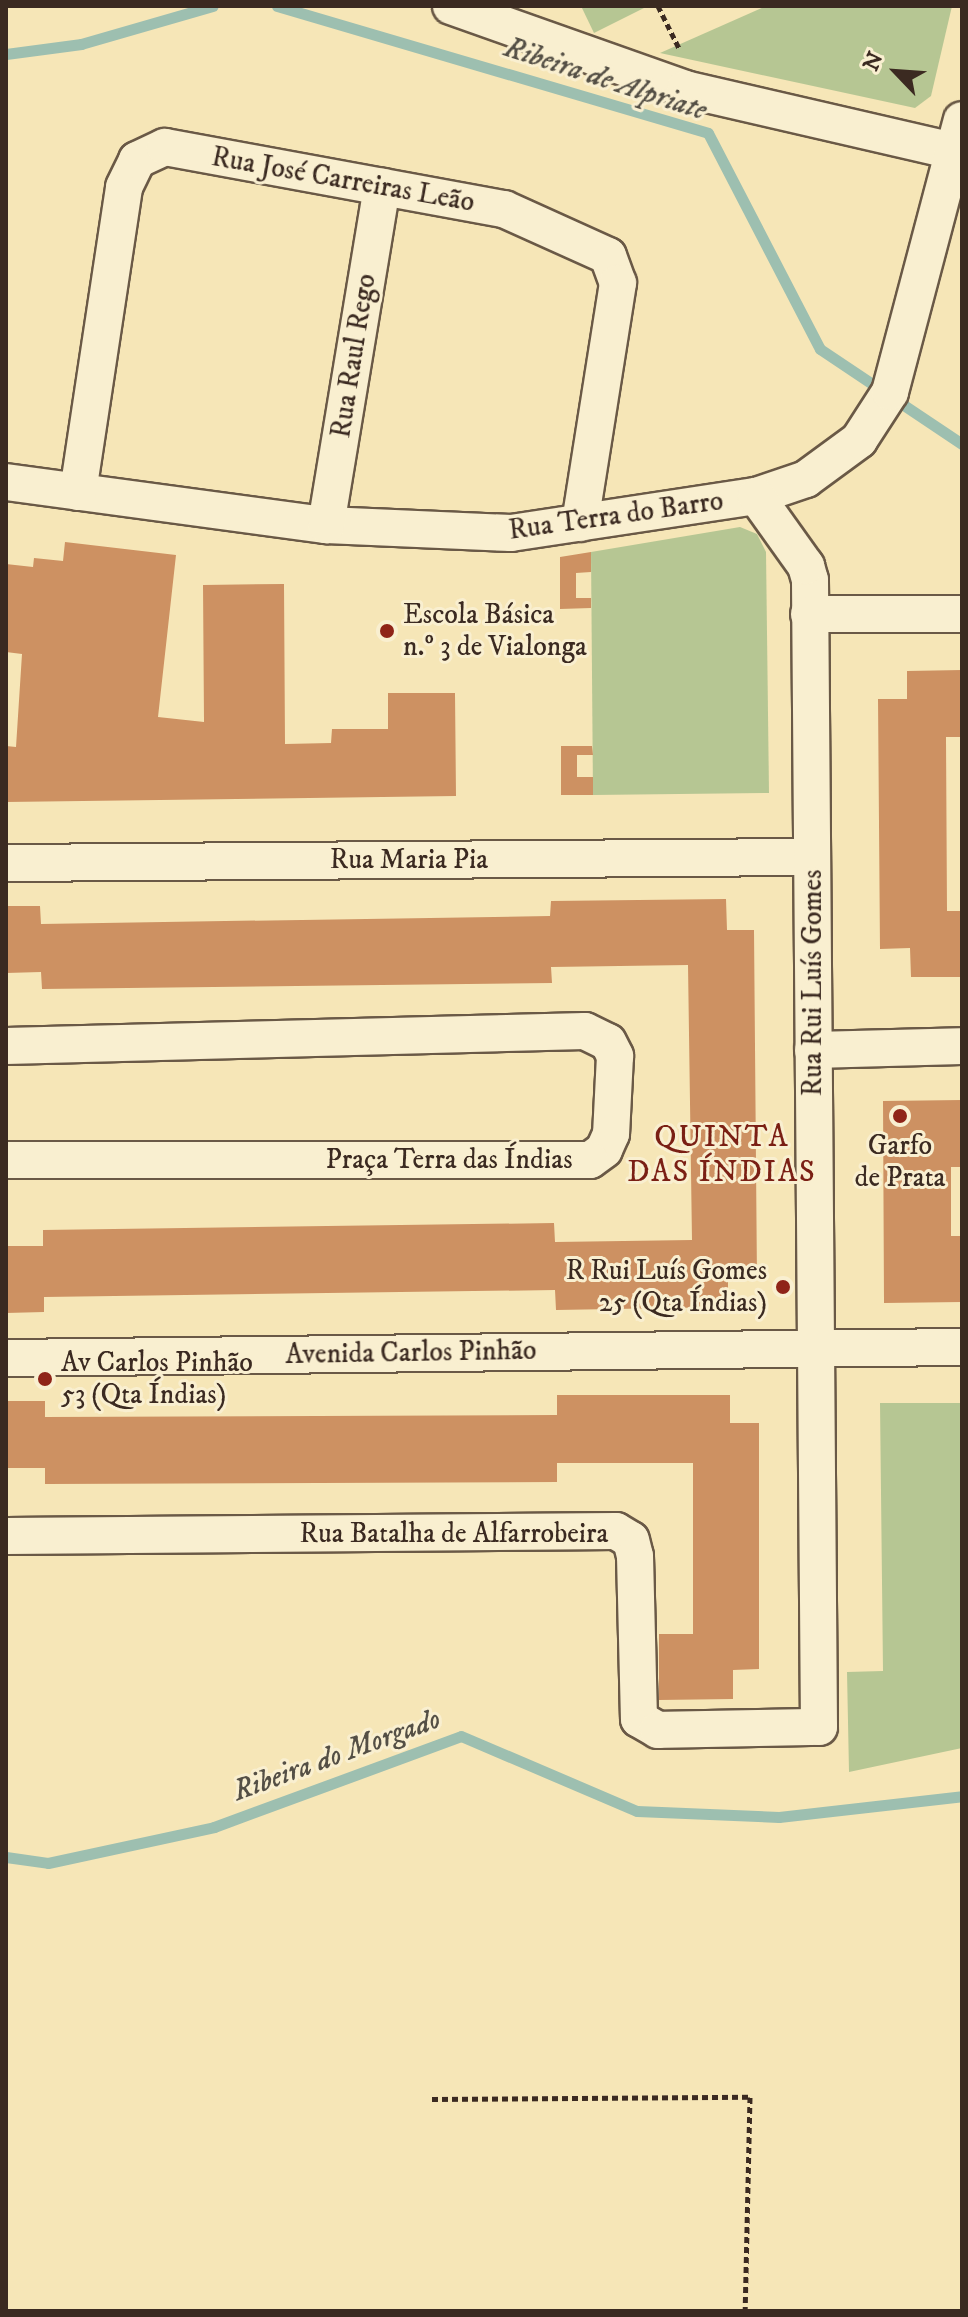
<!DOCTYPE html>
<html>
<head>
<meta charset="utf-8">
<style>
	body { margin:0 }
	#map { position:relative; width:968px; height:2317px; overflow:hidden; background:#f6e6b7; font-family:"IM FELL DW Pica",serif }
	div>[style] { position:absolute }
	.green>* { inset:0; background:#b6c693 }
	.stream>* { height:11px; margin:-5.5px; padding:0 5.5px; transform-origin:5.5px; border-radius:5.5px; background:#9dbfb0 }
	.building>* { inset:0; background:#cd9162 }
	.path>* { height:5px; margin-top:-2.5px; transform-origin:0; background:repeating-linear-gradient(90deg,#3b2a21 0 6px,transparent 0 10px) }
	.roads { filter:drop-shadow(2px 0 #6a5946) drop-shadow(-2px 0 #6a5946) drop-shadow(0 2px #6a5946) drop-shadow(0 -2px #6a5946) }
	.street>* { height:36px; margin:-18px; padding:0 18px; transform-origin:18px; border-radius:18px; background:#f9efd0 }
	.dots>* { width:22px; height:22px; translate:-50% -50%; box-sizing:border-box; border:4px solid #f9efd0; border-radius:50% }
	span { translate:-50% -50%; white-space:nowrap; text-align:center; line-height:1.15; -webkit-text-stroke:6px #f9efd0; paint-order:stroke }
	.street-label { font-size:28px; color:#3b2a21 }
	.poi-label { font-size:28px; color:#3b2a21 }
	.left { translate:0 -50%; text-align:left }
	.right { translate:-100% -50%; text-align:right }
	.water-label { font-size:30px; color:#544f45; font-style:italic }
	.neighbourhood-label { font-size:30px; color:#7a1f14; letter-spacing:2px }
	.frame { position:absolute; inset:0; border:8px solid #3b2a21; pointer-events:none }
	.north { position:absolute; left:856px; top:32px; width:80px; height:80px; -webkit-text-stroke:6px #f9efd0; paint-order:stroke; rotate:295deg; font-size:22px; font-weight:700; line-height:32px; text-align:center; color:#3b2a21 }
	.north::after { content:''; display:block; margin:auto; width:28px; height:36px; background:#3b2a21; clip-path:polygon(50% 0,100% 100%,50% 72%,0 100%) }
</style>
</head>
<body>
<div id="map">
	<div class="green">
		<i style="clip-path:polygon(581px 6px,648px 6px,594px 33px)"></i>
		<i style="clip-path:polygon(766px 6px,952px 6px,931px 96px,915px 108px,660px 53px)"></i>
		<i style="clip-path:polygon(740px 527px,757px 534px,766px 552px,769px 793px,593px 795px,591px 552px)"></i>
		<i style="clip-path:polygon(880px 1403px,962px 1403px,962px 1748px,849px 1772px,847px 1672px,883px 1671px)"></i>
	</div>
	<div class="stream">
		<i style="left:277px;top:6px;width:449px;rotate:16.4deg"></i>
		<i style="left:708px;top:133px;width:243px;rotate:62.6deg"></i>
		<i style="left:820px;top:349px;width:171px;rotate:33.8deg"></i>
		<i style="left:6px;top:54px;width:76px;rotate:-7.6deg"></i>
		<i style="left:81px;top:44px;width:137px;rotate:-16.1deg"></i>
		<i style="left:6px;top:1857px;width:42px;rotate:8.1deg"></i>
		<i style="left:48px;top:1863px;width:170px;rotate:-12.2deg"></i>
		<i style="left:214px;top:1827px;width:263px;rotate:-20.2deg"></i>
		<i style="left:461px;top:1736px;width:191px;rotate:23.1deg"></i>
		<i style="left:637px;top:1811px;width:142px;rotate:2.4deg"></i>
		<i style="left:779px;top:1817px;width:184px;rotate:-6.5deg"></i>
	</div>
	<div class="building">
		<i style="clip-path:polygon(65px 542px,176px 555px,158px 717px,204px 722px,203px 585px,284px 584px,285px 744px,331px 743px,332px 729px,388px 729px,388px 693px,455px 693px,456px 796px,6px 802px,6px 746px,16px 747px,22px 654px,6px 652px,6px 564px,33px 567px,34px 558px,63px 561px)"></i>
		<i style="clip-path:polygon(591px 552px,591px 572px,576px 573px,576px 598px,591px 598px,591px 608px,560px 609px,560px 557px)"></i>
		<i style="clip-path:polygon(962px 670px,962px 737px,946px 737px,947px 911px,962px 911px,962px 977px,911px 977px,910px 948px,880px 949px,878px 699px,907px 699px,907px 671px)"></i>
		<i style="clip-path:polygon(561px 746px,592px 746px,593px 755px,577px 755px,577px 777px,593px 777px,593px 795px,561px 795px)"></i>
		<i style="clip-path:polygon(726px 899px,727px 930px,754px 930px,757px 1279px,728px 1280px,728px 1307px,556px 1310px,555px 1290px,44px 1297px,44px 1312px,6px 1313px,6px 1246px,43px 1246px,43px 1230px,554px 1223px,555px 1242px,692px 1240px,688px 965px,551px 967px,552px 983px,42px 989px,41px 972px,6px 973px,6px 906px,40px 906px,41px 924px,550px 916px,551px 901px)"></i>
		<i style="clip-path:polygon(962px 1100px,962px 1167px,951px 1167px,951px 1236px,962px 1236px,962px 1302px,884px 1303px,883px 1101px)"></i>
		<i style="clip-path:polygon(557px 1395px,730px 1395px,730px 1423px,759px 1423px,759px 1669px,733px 1670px,733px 1699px,659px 1700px,659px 1634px,693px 1634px,693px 1463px,557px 1463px,557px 1482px,45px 1484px,45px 1468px,6px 1468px,6px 1401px,45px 1401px,45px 1417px,557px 1415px)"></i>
	</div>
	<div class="path">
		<i style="left:658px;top:6px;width:47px;rotate:63.4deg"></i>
		<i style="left:432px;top:2099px;width:318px;rotate:-0.4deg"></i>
		<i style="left:750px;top:2097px;width:214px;rotate:91.3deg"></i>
	</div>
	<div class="roads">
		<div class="street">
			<i style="left:451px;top:6px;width:248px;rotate:19.5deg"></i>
			<i style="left:685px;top:89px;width:284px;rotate:13deg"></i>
			<i style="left:6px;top:482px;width:323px;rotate:7.7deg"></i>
			<i style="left:326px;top:525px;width:185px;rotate:2.5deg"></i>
			<i style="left:511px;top:533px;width:248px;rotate:-8.6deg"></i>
			<i style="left:756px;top:496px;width:53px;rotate:-18.8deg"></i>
			<i style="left:806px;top:479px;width:66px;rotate:-36.3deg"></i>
			<i style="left:859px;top:440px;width:57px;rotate:-57.1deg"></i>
			<i style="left:890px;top:392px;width:281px;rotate:-75.2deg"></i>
			<i style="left:78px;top:492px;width:308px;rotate:-81.4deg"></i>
			<i style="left:124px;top:187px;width:30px;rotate:-64deg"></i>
			<i style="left:137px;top:160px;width:31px;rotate:-25deg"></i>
			<i style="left:165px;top:147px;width:345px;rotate:10.4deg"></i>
			<i style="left:504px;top:209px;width:114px;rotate:24.3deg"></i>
			<i style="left:608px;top:256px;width:29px;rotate:70deg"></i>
			<i style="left:618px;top:283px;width:243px;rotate:99deg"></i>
			<i style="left:326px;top:525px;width:343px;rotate:-80.6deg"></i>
			<i style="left:809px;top:614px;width:153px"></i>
			<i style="left:6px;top:863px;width:806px;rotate:-0.43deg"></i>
			<i style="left:6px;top:1046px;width:579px;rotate:-1.48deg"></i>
			<i style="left:585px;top:1031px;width:25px;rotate:26deg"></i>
			<i style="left:608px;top:1042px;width:16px;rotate:63deg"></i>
			<i style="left:615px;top:1056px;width:78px;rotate:92.9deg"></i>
			<i style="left:611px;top:1134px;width:17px;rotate:114deg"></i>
			<i style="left:604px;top:1150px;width:17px;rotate:144deg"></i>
			<i style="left:590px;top:1160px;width:584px;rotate:180deg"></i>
			<i style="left:813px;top:1050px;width:149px;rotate:-1.5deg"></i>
			<i style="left:6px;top:1358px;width:956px;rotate:-0.66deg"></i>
			<i style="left:6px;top:1536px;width:610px;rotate:-0.47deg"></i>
			<i style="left:616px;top:1531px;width:17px;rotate:31deg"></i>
			<i style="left:631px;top:1540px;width:16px;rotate:76deg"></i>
			<i style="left:635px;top:1556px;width:163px;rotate:88.6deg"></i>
			<i style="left:639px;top:1719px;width:22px;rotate:30deg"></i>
			<i style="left:658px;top:1730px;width:161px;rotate:-1.1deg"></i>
			<i style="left:819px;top:1727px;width:1147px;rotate:-90.45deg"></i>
			<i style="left:810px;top:580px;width:15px;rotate:-106deg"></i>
			<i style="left:806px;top:566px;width:86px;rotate:-125.5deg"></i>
		</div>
	</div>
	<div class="dots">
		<i style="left:387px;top:631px;background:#8f2418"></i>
		<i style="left:900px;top:1116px;background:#8f2418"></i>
		<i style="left:783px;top:1287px;background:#8f2418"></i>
		<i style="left:45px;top:1379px;background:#8f2418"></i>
	</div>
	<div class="street-label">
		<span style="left:343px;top:180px;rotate:10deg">Rua José Carreiras Leão</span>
		<span style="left:354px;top:356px;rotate:-81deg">Rua Raul Rego</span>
		<span style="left:616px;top:516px;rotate:-8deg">Rua Terra do Barro</span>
		<span style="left:409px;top:860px">Rua Maria Pia</span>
		<span style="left:813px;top:983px;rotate:-90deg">Rua Rui Luís Gomes</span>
		<span style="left:449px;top:1160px">Praça Terra das Índias</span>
		<span style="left:411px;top:1353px;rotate:-1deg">Avenida Carlos Pinhão</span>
		<span style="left:454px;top:1534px">Rua Batalha de Alfarrobeira</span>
	</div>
	<div class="poi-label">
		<span class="left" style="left:403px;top:631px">Escola Básica<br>n.º 3 de Vialonga</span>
		<span style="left:900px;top:1162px">Garfo<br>de Prata</span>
		<span class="right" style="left:767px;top:1287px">R Rui Luís Gomes<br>25 (Qta Índias)</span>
		<span class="left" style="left:61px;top:1379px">Av Carlos Pinhão<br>53 (Qta Índias)</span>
	</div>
	<div class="water-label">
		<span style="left:605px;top:80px;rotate:18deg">Ribeira de Alpriate</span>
		<span style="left:337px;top:1756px;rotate:-20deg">Ribeira do Morgado</span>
	</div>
	<div class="neighbourhood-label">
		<span style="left:722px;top:1155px">QUINTA<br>DAS ÍNDIAS</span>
	</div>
	<div class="frame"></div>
	<div class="north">N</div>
</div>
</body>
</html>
